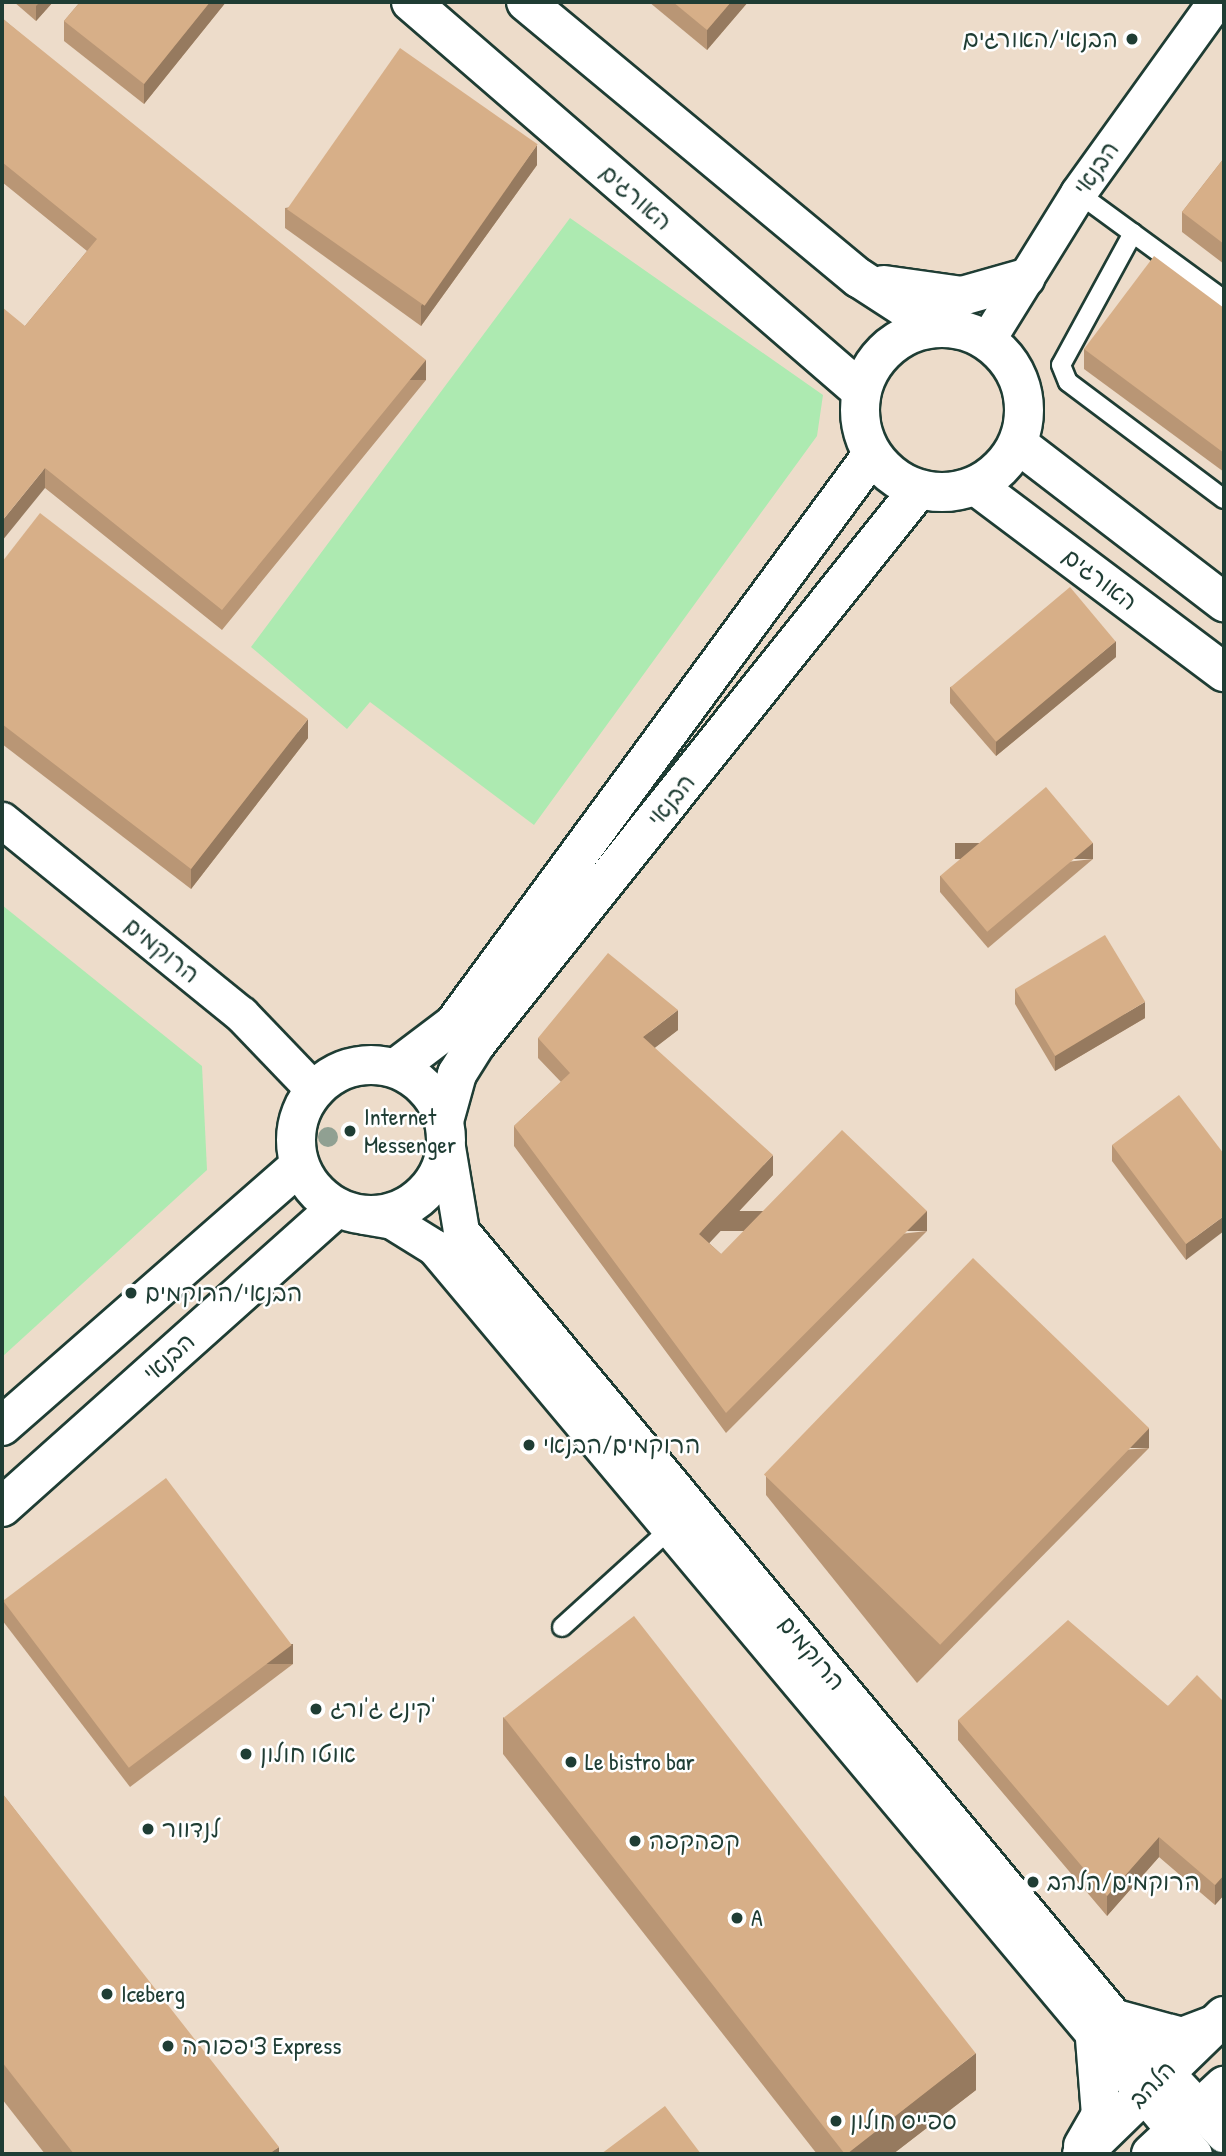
<!DOCTYPE html>
<html>
<head>
<meta charset="utf-8">
<style>
	body { margin:0 }
	#map { position:relative; width:1226px; height:2156px; overflow:hidden; background:#f7efe7; font-family:"Patrick Hand","Playpen Sans Hebrew",sans-serif }
	div>[style] { position:absolute }
	.built>* { inset:0; background:#eddcca; transform-origin:0 0 }
	.green>* { inset:0; background:#adeab1 }
	.roads { filter:drop-shadow(2px 0 #1f3d34) drop-shadow(-2px 0 #1f3d34) drop-shadow(0 2px #1f3d34) drop-shadow(0 -2px #1f3d34) }
	.lane>* { height:18px; margin:-9px; padding:0 9px; transform-origin:9px; border-radius:9px; background:#fff }
	.street>* { height:35px; margin:-17.5px; padding:0 17.5px; transform-origin:17.5px; border-radius:17.5px; background:#fff }
	.secondary>* { height:38px; margin:-19px; padding:0 19px; transform-origin:19px; border-radius:19px; background:#fff }
	.secondary>.ring { margin:-19px; padding:0; box-sizing:content-box; background:none; border:38px solid #fff; border-radius:50% }
	.trees>* { width:20px; height:20px; margin:-10px; border-radius:50%; background:#90a092 }
	.wall>* { inset:0; background:#b99675 }
	.shaded-wall>* { inset:0; background:#967a5f; transform-origin:0 0 }
	.building>* { inset:0; background:#d7af88; transform-origin:0 0 }
	.dots>* { width:19px; height:19px; translate:-50% -50%; box-sizing:border-box; border:4px solid #fff; border-radius:50% }
	span { translate:-50% -50%; white-space:nowrap; text-align:center; line-height:1.15; -webkit-text-stroke:5px #fff; paint-order:stroke }
	.poi-label { font-size:24px; color:#1f3d34 }
	.right { translate:-100% -50%; text-align:right }
	.left { translate:0 -50%; text-align:left }
	.street-label { font-size:24px; color:#1f3d34 }
	.frame { position:absolute; inset:0; border:4px solid #1f3d34; pointer-events:none }
</style>
</head>
<body>
<div id="map">
	<div class="built">
		<i style="left:2px;top:2px;width:1222px;height:2152px"></i>
	</div>
	<div class="green">
		<i style="clip-path:polygon(570px 218px,823px 395px,817px 436px,534px 825px,370px 702px,347px 729px,251px 647px)"></i>
		<i style="clip-path:polygon(2px 905px,202px 1066px,207px 1170px,2px 1357px)"></i>
	</div>
	<div class="roads">
		<div class="lane">
			<i style="left:1078px;top:193px;width:181px;rotate:36.2deg"></i>
			<i style="left:1133px;top:233px;width:150px;rotate:118.6deg"></i>
			<i style="left:1061px;top:365px;width:18px;rotate:68deg"></i>
			<i style="left:1068px;top:382px;width:195px;rotate:36.9deg"></i>
			<i style="left:562px;top:1627px;width:146px;rotate:-42.2deg"></i>
		</div>
		<div class="street">
			<i style="left:987px;top:340px;width:173px;rotate:-58.2deg"></i>
			<i style="left:1078px;top:193px;width:235px;rotate:-54.3deg"></i>
			<i style="left:2px;top:820px;width:308px;rotate:39.1deg"></i>
			<i style="left:241px;top:1014px;width:105px;rotate:46.2deg"></i>
			<i style="left:447px;top:1147px;width:85px;rotate:80.5deg"></i>
			<i style="left:461px;top:1231px;width:1025px;rotate:50.27deg"></i>
			<i style="left:1116px;top:2019px;width:158px;rotate:47deg"></i>
			<i style="left:364px;top:1216px;width:28px;rotate:10deg"></i>
			<i style="left:392px;top:1221px;width:49px;rotate:31.8deg"></i>
			<i style="left:434px;top:1247px;width:1183px;rotate:50.04deg"></i>
		</div>
		<div class="secondary">
			<i style="left:411px;top:2px;width:595px;rotate:40.84deg"></i>
			<i style="left:526px;top:2px;width:433px;rotate:39.7deg"></i>
			<i style="left:859px;top:278px;width:92px;rotate:33deg"></i>
			<i style="left:884px;top:285px;width:79px;rotate:8deg"></i>
			<i style="left:962px;top:296px;width:66px;rotate:-15.9deg"></i>
			<i class="ring" style="left:860px;top:328px;width:126px;height:126px"></i>
			<i style="left:1018px;top:444px;width:260px;rotate:37.5deg"></i>
			<i style="left:976px;top:486px;width:310px;rotate:36.9deg"></i>
			<i class="ring" style="left:296px;top:1065px;width:112px;height:112px"></i>
			<i style="left:396px;top:1068px;width:73px;rotate:-37.2deg"></i>
			<i style="left:454px;top:1024px;width:706px;rotate:-53.7deg"></i>
			<i style="left:444px;top:1121px;width:49px;rotate:-74.5deg"></i>
			<i style="left:457px;top:1074px;width:34px;rotate:-58deg"></i>
			<i style="left:475px;top:1045px;width:710px;rotate:-51.4deg"></i>
			<i style="left:2px;top:1426px;width:395px;rotate:-41.2deg"></i>
			<i style="left:2px;top:1507px;width:449px;rotate:-41.8deg"></i>
			<i style="left:1116px;top:2019px;width:68px;rotate:15.3deg"></i>
			<i style="left:1182px;top:2037px;width:31px;rotate:-21deg"></i>
			<i style="left:1083px;top:2146px;width:36px;rotate:-60deg"></i>
			<i style="left:1101px;top:2115px;width:77px;rotate:-94.5deg"></i>
			<i style="left:1082px;top:2154px;width:198px;rotate:-44.2deg"></i>
			<i style="left:1151px;top:2154px;width:100px;rotate:-43deg"></i>
		</div>
	</div>
	<div class="trees">
		<i style="left:328px;top:1137px"></i>
	</div>
	<div class="wall">
		<i style="clip-path:polygon(14px 2px,53px 2px,36px 21px)"></i>
		<i style="clip-path:polygon(80px 2px,226px 2px,144px 104px,64px 41px,64px 21px)"></i>
		<i style="clip-path:polygon(649px 2px,748px 2px,707px 50px)"></i>
		<i style="clip-path:polygon(2px 18px,426px 380px,222px 630px,45px 488px,25px 326px,87px 251px,2px 182px)"></i>
		<i style="clip-path:polygon(1224px 158px,1224px 264px,1182px 232px,1182px 212px)"></i>
		<i style="clip-path:polygon(537px 165px,421px 326px,285px 228px,285px 208px)"></i>
		<i style="clip-path:polygon(1224px 308px,1224px 472px,1084px 369px,1084px 349px)"></i>
		<i style="clip-path:polygon(2px 562px,308px 738px,191px 889px,2px 744px)"></i>
		<i style="clip-path:polygon(1116px 657px,996px 756px,950px 703px,950px 687px)"></i>
		<i style="clip-path:polygon(1093px 859px,988px 948px,940px 892px,940px 876px)"></i>
		<i style="clip-path:polygon(1015px 989px,1145px 1018px,1055px 1071px,1015px 1004px)"></i>
		<i style="clip-path:polygon(678px 1030px,654px 1048px,773px 1175px,709px 1243px,721px 1254px,927px 1231px,726px 1433px,514px 1146px,514px 1126px,561px 1082px,538px 1058px,538px 1038px)"></i>
		<i style="clip-path:polygon(1112px 1145px,1224px 1154px,1186px 1260px,1112px 1161px)"></i>
		<i style="clip-path:polygon(1149px 1448px,917px 1683px,766px 1495px,766px 1476px)"></i>
		<i style="clip-path:polygon(2px 1600px,293px 1664px,130px 1787px,2px 1620px)"></i>
		<i style="clip-path:polygon(1224px 1702px,1224px 1895px,1215px 1905px,1159px 1857px,1107px 1916px,958px 1740px,958px 1720px)"></i>
		<i style="clip-path:polygon(503px 1717px,976px 2090px,893px 2154px,817px 2154px,503px 1754px)"></i>
		<i style="clip-path:polygon(2px 1793px,279px 2154px,45px 2154px,2px 2099px)"></i>
	</div>
	<div class="shaded-wall">
		<i style="clip-path:polygon(40px 2px,53px 2px,36px 21px,36px 6px)"></i>
		<i style="clip-path:polygon(210px 2px,226px 2px,144px 104px,144px 84px)"></i>
		<i style="clip-path:polygon(731px 2px,748px 2px,707px 50px,707px 30px)"></i>
		<i style="clip-path:polygon(537px 145px,537px 165px,421px 326px,421px 306px)"></i>
		<i style="left:426px;top:360px;width:20px;height:323px;rotate:90deg"></i>
		<i style="clip-path:polygon(45px 468px,45px 488px,2px 541px,2px 521px)"></i>
		<i style="clip-path:polygon(1116px 641px,1116px 657px,996px 756px,996px 741px)"></i>
		<i style="clip-path:polygon(308px 719px,308px 738px,191px 889px,191px 869px)"></i>
		<i style="left:1093px;top:843px;width:16px;height:138px;rotate:90deg"></i>
		<i style="clip-path:polygon(1145px 1002px,1145px 1018px,1055px 1071px,1055px 1055px)"></i>
		<i style="clip-path:polygon(678px 1010px,678px 1030px,643px 1057px,643px 1037px)"></i>
		<i style="clip-path:polygon(773px 1155px,773px 1175px,699px 1254px,699px 1234px)"></i>
		<i style="left:927px;top:1211px;width:20px;height:285px;rotate:90deg"></i>
		<i style="clip-path:polygon(1224px 1216px,1224px 1231px,1186px 1260px,1186px 1244px)"></i>
		<i style="left:1149px;top:1428px;width:20px;height:330px;rotate:90deg"></i>
		<i style="left:293px;top:1644px;width:20px;height:204px;rotate:90deg"></i>
		<i style="clip-path:polygon(1159px 1837px,1159px 1857px,1107px 1916px,1107px 1896px)"></i>
		<i style="clip-path:polygon(1224px 1875px,1224px 1895px,1215px 1905px,1215px 1885px)"></i>
		<i style="clip-path:polygon(976px 2053px,976px 2090px,893px 2154px,846px 2154px)"></i>
		<i style="clip-path:polygon(279px 2147px,279px 2154px,269px 2154px)"></i>
	</div>
	<div class="building">
		<i style="clip-path:polygon(80px 2px,210px 2px,144px 84px,64px 21px)"></i>
		<i style="clip-path:polygon(673px 2px,731px 2px,707px 30px)"></i>
		<i style="clip-path:polygon(2px 18px,426px 360px,222px 610px,45px 468px,2px 521px,2px 307px,25px 326px,97px 239px,2px 162px)"></i>
		<i style="left:400px;top:48px;width:168px;height:197px;rotate:35deg"></i>
		<i style="clip-path:polygon(1224px 158px,1224px 244px,1182px 212px)"></i>
		<i style="clip-path:polygon(1154px 256px,1224px 308px,1224px 453px,1084px 349px)"></i>
		<i style="clip-path:polygon(40px 513px,308px 719px,191px 869px,2px 724px,2px 562px)"></i>
		<i style="left:1070px;top:587px;width:71px;height:156px;rotate:50deg"></i>
		<i style="left:1046px;top:787px;width:73px;height:138px;rotate:50deg"></i>
		<i style="left:1105px;top:935px;width:78px;height:105px;rotate:59deg"></i>
		<i style="clip-path:polygon(608px 953px,678px 1010px,643px 1037px,773px 1155px,699px 1234px,721px 1254px,842px 1130px,927px 1211px,726px 1413px,514px 1126px,570px 1073px,538px 1038px)"></i>
		<i style="clip-path:polygon(1179px 1095px,1224px 1154px,1224px 1216px,1186px 1244px,1112px 1145px)"></i>
		<i style="left:973px;top:1258px;width:245px;height:301px;rotate:44deg"></i>
		<i style="left:166px;top:1478px;width:209px;height:204px;rotate:53deg"></i>
		<i style="left:634px;top:1616px;width:555px;height:165px;rotate:52deg"></i>
		<i style="clip-path:polygon(1068px 1620px,1168px 1706px,1197px 1675px,1224px 1702px,1224px 1875px,1215px 1885px,1159px 1837px,1107px 1896px,958px 1720px)"></i>
		<i style="clip-path:polygon(2px 1793px,279px 2147px,269px 2154px,74px 2154px,2px 2062px)"></i>
		<i style="clip-path:polygon(665px 2106px,701px 2154px,601px 2154px)"></i>
	</div>
	<div class="dots">
		<i style="left:1132px;top:39px;background:#1f3d34"></i>
		<i style="left:350px;top:1131px;background:#1f3d34"></i>
		<i style="left:131px;top:1293px;background:#1f3d34"></i>
		<i style="left:529px;top:1445px;background:#1f3d34"></i>
		<i style="left:316px;top:1709px;background:#1f3d34"></i>
		<i style="left:246px;top:1754px;background:#1f3d34"></i>
		<i style="left:571px;top:1762px;background:#1f3d34"></i>
		<i style="left:148px;top:1829px;background:#1f3d34"></i>
		<i style="left:635px;top:1841px;background:#1f3d34"></i>
		<i style="left:1033px;top:1882px;background:#1f3d34"></i>
		<i style="left:737px;top:1918px;background:#1f3d34"></i>
		<i style="left:107px;top:1994px;background:#1f3d34"></i>
		<i style="left:168px;top:2046px;background:#1f3d34"></i>
		<i style="left:836px;top:2121px;background:#1f3d34"></i>
	</div>
	<div class="poi-label">
		<span class="right" style="left:1118px;top:39px">הבנאי/האורגים</span>
		<span class="left" style="left:364px;top:1131px">Internet<br>Messenger</span>
		<span class="left" style="left:145px;top:1293px">הבנאי/הרוקמים</span>
		<span class="left" style="left:543px;top:1445px">הרוקמים/הבנאי</span>
		<span class="left" style="left:330px;top:1709px">קינג ג'ורג'</span>
		<span class="left" style="left:260px;top:1754px">אוטו חולון</span>
		<span class="left" style="left:585px;top:1762px">Le bistro bar</span>
		<span class="left" style="left:162px;top:1829px">לנדוור</span>
		<span class="left" style="left:649px;top:1841px">קפהקפה</span>
		<span class="left" style="left:1047px;top:1882px">הרוקמים/הלהב</span>
		<span class="left" style="left:751px;top:1918px">A</span>
		<span class="left" style="left:121px;top:1994px">Iceberg</span>
		<span class="left" style="left:182px;top:2046px">ציפפורה Express</span>
		<span class="left" style="left:850px;top:2121px">ספייס חולון</span>
	</div>
	<div class="street-label">
		<span style="left:1096px;top:168px;rotate:-55deg">הבנאי</span>
		<span style="left:636px;top:197px;rotate:41deg">האורגים</span>
		<span style="left:1100px;top:579px;rotate:37deg">האורגים</span>
		<span style="left:671px;top:800px;rotate:-51deg">הבנאי</span>
		<span style="left:162px;top:950px;rotate:39deg">הרוקמים</span>
		<span style="left:169px;top:1357px;rotate:-42deg">הבנאי</span>
		<span style="left:812px;top:1653px;rotate:50deg">הרוקמים</span>
		<span style="left:1152px;top:2084px;rotate:-46deg">הלהב</span>
	</div>
	<div class="frame"></div>
</div>
</body>
</html>
